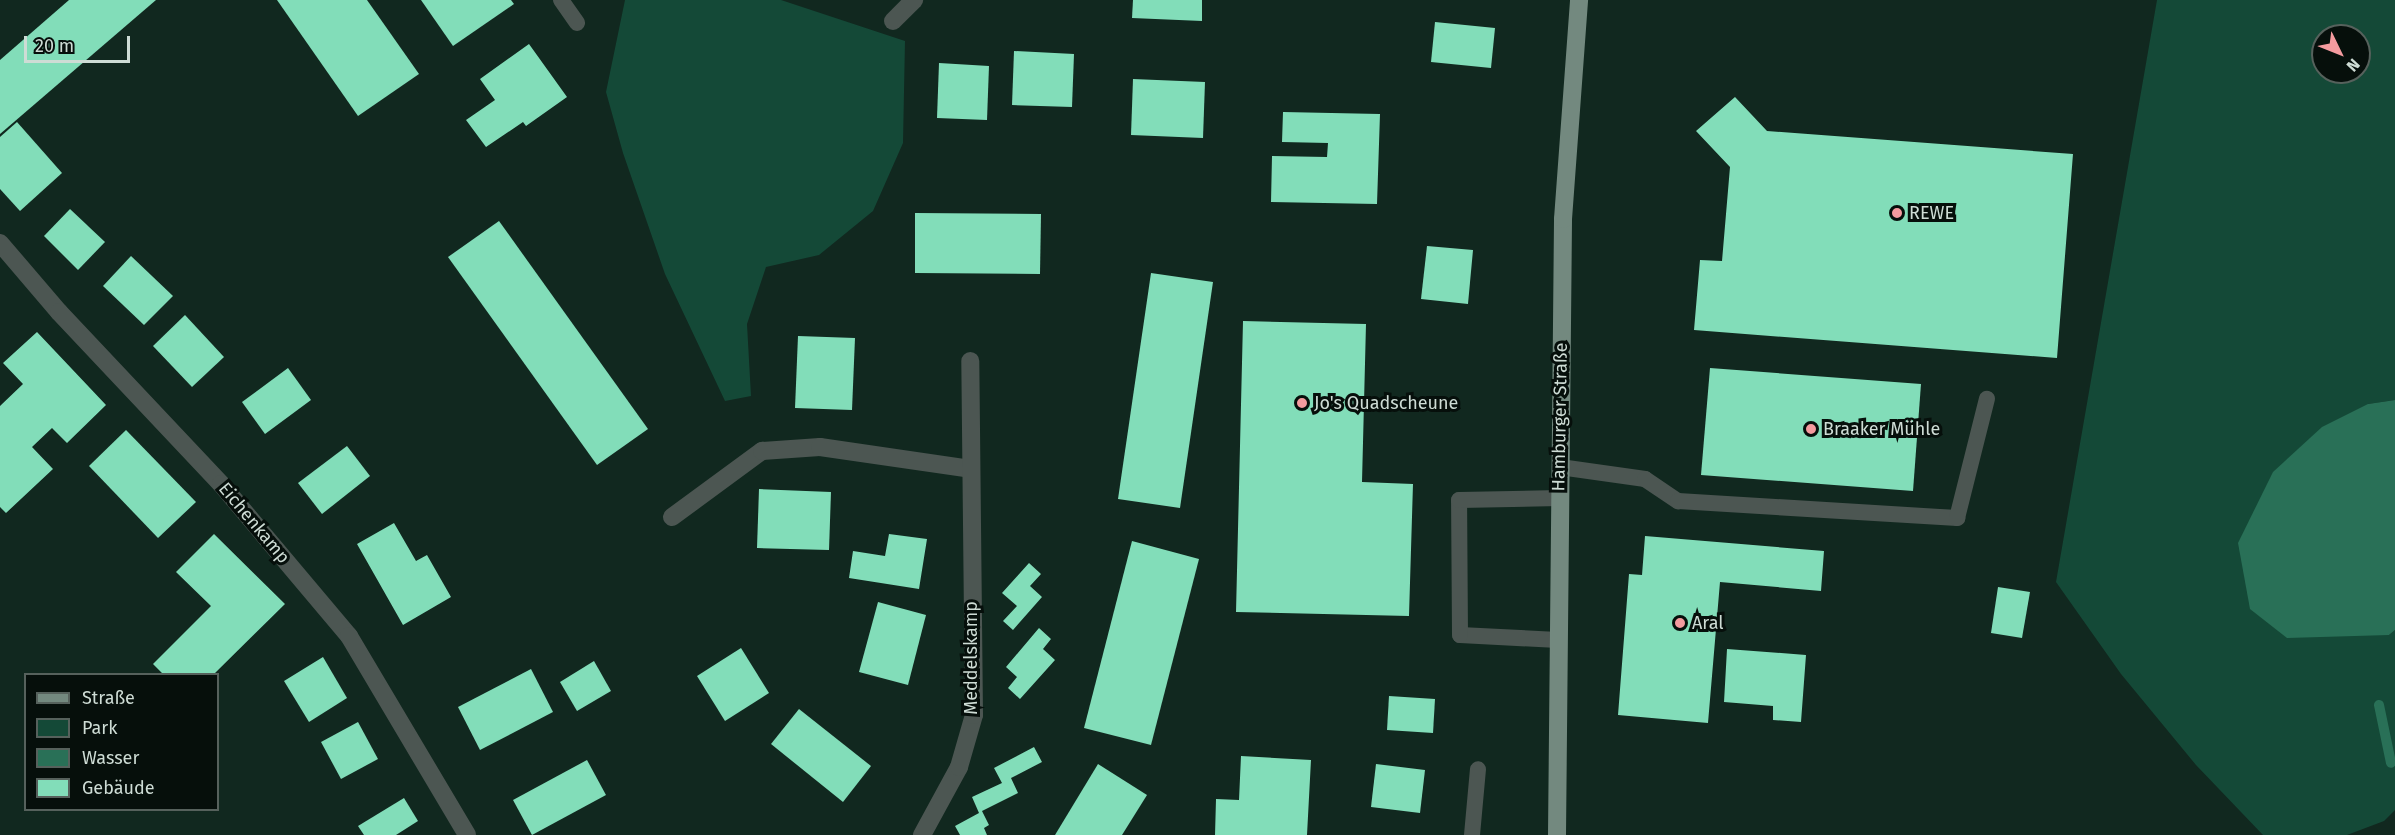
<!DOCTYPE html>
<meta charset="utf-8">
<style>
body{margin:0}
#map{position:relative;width:2395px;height:835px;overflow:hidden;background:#11281f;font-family:"Fira Sans",sans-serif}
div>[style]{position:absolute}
.green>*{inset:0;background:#144937}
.water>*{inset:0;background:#297057}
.stream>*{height:10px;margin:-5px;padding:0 5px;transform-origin:5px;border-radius:5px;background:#297057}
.building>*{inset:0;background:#82ddb9}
.lane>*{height:16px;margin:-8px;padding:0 8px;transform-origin:8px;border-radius:8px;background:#4c5652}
.street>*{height:18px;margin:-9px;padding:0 9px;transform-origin:9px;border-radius:9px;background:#4c5652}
.primary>*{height:18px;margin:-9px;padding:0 9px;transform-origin:9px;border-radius:9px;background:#73897f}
.dots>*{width:16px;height:16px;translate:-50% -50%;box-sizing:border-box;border:3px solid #060f0b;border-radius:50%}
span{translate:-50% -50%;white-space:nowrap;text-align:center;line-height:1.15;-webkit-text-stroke:6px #060f0b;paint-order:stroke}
.poi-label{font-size:18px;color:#cedcd5}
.left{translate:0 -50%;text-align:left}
.street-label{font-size:18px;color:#cedcd5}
.legend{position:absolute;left:24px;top:673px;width:195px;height:138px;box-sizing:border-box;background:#060f0b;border:2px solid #56615c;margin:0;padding:8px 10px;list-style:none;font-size:18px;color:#cedcd5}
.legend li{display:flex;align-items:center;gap:12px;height:30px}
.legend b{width:30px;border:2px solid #56615c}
.north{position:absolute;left:2311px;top:24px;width:60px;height:60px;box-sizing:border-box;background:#060f0b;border:2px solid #56615c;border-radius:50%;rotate:133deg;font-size:16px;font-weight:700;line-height:24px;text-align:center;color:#cedcd5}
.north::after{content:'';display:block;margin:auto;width:21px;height:27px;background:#f49b9f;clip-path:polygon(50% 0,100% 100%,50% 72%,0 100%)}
.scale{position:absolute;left:24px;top:36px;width:106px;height:27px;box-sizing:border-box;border:3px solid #cedcd5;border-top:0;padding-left:8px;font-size:18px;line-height:21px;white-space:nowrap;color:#cedcd5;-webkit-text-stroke:4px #060f0b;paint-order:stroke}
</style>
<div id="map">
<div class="green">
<div style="clip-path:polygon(625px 0,781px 0,905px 41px,903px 143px,873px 211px,819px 255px,766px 267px,747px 324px,751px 396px,725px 401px,665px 274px,623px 153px,606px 92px)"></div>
<div style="clip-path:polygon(evenodd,2157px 0,2395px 0,2395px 400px,2368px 404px,2389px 635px,2395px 630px,2395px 810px,2384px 821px,2347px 835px,2263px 835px,2196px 765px,2121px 674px,2056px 582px,2157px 0,2323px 36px,2359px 36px,2359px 72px,2323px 72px,2323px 36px)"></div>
</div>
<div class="water">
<div style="clip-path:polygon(2395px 400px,2395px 630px,2389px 635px,2287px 638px,2250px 609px,2238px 543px,2273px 472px,2322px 427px,2368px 404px)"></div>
</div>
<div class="stream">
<div style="left:2379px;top:705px;width:59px;rotate:78.3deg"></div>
</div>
<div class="building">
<div style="clip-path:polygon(69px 0,156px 0,0 134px,0 60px)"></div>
<div style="clip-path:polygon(277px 0,367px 0,419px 74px,358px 116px)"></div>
<div style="clip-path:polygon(421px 0,511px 0,514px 4px,453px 46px)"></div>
<div style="clip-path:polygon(1133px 0,1202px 0,1202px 21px,1132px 18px)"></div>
<div style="clip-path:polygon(1435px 22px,1495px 28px,1491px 68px,1431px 62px)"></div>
<div style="clip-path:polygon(529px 44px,567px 97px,526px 126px,523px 122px,486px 147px,466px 120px,495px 100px,480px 79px)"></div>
<div style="clip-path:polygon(1014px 51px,1074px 54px,1072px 107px,1012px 105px)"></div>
<div style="clip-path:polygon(939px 63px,989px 66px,987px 120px,937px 118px)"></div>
<div style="clip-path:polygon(1133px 79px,1205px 82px,1203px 138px,1131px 135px)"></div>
<div style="clip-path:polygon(1735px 97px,1767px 131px,2073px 154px,2057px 358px,1694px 330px,1700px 260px,1722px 261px,1730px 167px,1696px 131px)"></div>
<div style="clip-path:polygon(1283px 112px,1380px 114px,1377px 204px,1271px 202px,1272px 156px,1327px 157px,1328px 143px,1282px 142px)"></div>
<div style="clip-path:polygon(17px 122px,62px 173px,20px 211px,0 189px,0 137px)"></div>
<div style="clip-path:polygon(70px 209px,105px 242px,78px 270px,44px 236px)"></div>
<div style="clip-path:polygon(915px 213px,1041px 214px,1040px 274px,915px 273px)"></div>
<div style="clip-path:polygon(499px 221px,648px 429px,597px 465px,448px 257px)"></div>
<div style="clip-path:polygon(1427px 246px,1473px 250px,1468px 304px,1421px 299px)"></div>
<div style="clip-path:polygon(131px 256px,173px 296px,144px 325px,103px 286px)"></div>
<div style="clip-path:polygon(1151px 273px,1213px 282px,1180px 508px,1118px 499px)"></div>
<div style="clip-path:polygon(185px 315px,224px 357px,192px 387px,153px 346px)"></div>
<div style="clip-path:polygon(1243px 321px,1366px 324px,1362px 482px,1413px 484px,1409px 616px,1236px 612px)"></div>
<div style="clip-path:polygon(37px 332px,106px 405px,67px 443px,52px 428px,32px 447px,53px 469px,6px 513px,0 507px,0 406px,23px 384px,3px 363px)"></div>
<div style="clip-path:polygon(798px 336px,855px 338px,852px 410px,795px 408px)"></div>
<div style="clip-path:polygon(288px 368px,311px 400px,265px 434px,242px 402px)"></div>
<div style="clip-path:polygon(1710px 368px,1921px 384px,1913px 491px,1701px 475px)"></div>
<div style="clip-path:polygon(126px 430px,196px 502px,158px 538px,89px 466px)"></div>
<div style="clip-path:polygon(347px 446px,370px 476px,322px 514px,298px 483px)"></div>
<div style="clip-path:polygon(759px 489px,831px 492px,829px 550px,757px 548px)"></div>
<div style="clip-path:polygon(394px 523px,416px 561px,427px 555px,451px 597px,403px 625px,357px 544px)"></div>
<div style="clip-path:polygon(214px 534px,285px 604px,214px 674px,163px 674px,153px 664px,211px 606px,176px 572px)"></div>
<div style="clip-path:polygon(889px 534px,927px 539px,919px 589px,849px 578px,853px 551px,885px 556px)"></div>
<div style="clip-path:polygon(1645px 536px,1824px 551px,1821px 591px,1720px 582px,1708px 723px,1618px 715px,1629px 574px,1642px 575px)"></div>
<div style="clip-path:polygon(1132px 541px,1199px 559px,1151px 745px,1084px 728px)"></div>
<div style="clip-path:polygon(1029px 563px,1041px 574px,1030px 586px,1042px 597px,1013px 630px,1003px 621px,1017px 606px,1002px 593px)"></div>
<div style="clip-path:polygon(1998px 587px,2030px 592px,2022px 638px,1991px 633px)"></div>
<div style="clip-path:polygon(878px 602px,926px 615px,908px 685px,859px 672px)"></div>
<div style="clip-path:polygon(1039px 628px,1051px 639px,1043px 649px,1055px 660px,1020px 699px,1008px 688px,1017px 677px,1006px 667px)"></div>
<div style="clip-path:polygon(741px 648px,769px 693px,725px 721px,697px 676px)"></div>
<div style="clip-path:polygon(1727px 649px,1806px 655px,1801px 722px,1773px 720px,1773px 706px,1724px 702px)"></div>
<div style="clip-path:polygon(323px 657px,347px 698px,309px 722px,284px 681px)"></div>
<div style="clip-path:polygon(594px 661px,611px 691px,577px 711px,560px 682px)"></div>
<div style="clip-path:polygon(531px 669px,553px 712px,480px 750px,458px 707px)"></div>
<div style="clip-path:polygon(1389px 696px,1435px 699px,1433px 733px,1387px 730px)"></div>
<div style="clip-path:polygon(799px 709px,871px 766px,843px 802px,771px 744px)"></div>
<div style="clip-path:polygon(358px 722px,378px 759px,341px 779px,321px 742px)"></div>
<div style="clip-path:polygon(1034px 747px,1042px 762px,1011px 778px,1018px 793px,982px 811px,989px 825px,984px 828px,987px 835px,960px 835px,955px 826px,979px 813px,972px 797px,1002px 783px,994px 768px)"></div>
<div style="clip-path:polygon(1241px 756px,1311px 760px,1307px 835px,1215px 835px,1216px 799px,1239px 800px)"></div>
<div style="clip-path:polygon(587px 760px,606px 795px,532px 835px,513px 800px)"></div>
<div style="clip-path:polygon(1098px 764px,1147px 795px,1122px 835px,1055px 835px)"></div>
<div style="clip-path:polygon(1376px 764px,1425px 770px,1420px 813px,1371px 807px)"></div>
<div style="clip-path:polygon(404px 798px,418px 821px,396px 835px,364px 835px,358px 826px)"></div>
</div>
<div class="lane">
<div style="left:561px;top:0;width:28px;rotate:55deg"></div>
<div style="left:1560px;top:467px;width:86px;rotate:8deg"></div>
<div style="left:1645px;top:479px;width:40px;rotate:34deg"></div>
<div style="left:1678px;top:501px;width:280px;rotate:3.5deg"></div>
<div style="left:1957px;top:518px;width:123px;rotate:-75.9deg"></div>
<div style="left:1558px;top:640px;width:98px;rotate:-177.1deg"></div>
<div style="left:1460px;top:635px;width:135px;rotate:-90.4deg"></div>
<div style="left:1459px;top:500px;width:101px;rotate:-1.1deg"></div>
<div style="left:1472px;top:835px;width:66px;rotate:-84.8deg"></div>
</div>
<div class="street">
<div style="left:893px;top:21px;width:30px;rotate:-45deg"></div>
<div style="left:0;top:243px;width:91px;rotate:49.5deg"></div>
<div style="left:59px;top:312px;width:236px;rotate:46.7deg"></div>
<div style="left:221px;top:484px;width:199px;rotate:49.9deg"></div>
<div style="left:349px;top:636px;width:231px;rotate:59.3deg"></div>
<div style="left:672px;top:517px;width:112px;rotate:-36.3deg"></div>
<div style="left:762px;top:451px;width:58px;rotate:-3.9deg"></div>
<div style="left:820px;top:447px;width:152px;rotate:8.3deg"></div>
<div style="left:922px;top:835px;width:77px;rotate:-61.4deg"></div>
<div style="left:959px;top:767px;width:54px;rotate:-73.9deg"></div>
<div style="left:974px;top:715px;width:354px;rotate:-90.6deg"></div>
</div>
<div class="primary">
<div style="left:1557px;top:835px;width:616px;rotate:-89.44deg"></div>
<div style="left:1563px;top:219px;width:220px;rotate:-85.8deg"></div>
</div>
<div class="dots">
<div style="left:1897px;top:213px;background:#f49b9f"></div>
<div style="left:1302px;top:403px;background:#f49b9f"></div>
<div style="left:1811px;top:429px;background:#f49b9f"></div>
<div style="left:1680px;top:623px;background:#f49b9f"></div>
</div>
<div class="poi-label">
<span class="left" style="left:1909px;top:213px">REWE</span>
<span class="left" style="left:1314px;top:403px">Jo's Quadscheune</span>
<span class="left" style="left:1823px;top:429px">Braaker Mühle</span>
<span class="left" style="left:1692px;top:623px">Aral</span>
</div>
<div class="street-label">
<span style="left:1560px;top:417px;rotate:-89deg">Hamburger Straße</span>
<span style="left:254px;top:523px;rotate:50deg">Eichenkamp</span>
<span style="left:971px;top:658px;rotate:-90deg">Meddelskamp</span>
</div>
<ul class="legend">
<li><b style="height:8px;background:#73897f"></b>Straße</li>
<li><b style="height:16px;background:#144937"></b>Park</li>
<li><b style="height:16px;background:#297057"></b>Wasser</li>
<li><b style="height:16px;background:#82ddb9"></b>Gebäude</li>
</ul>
<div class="north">N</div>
<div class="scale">20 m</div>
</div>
